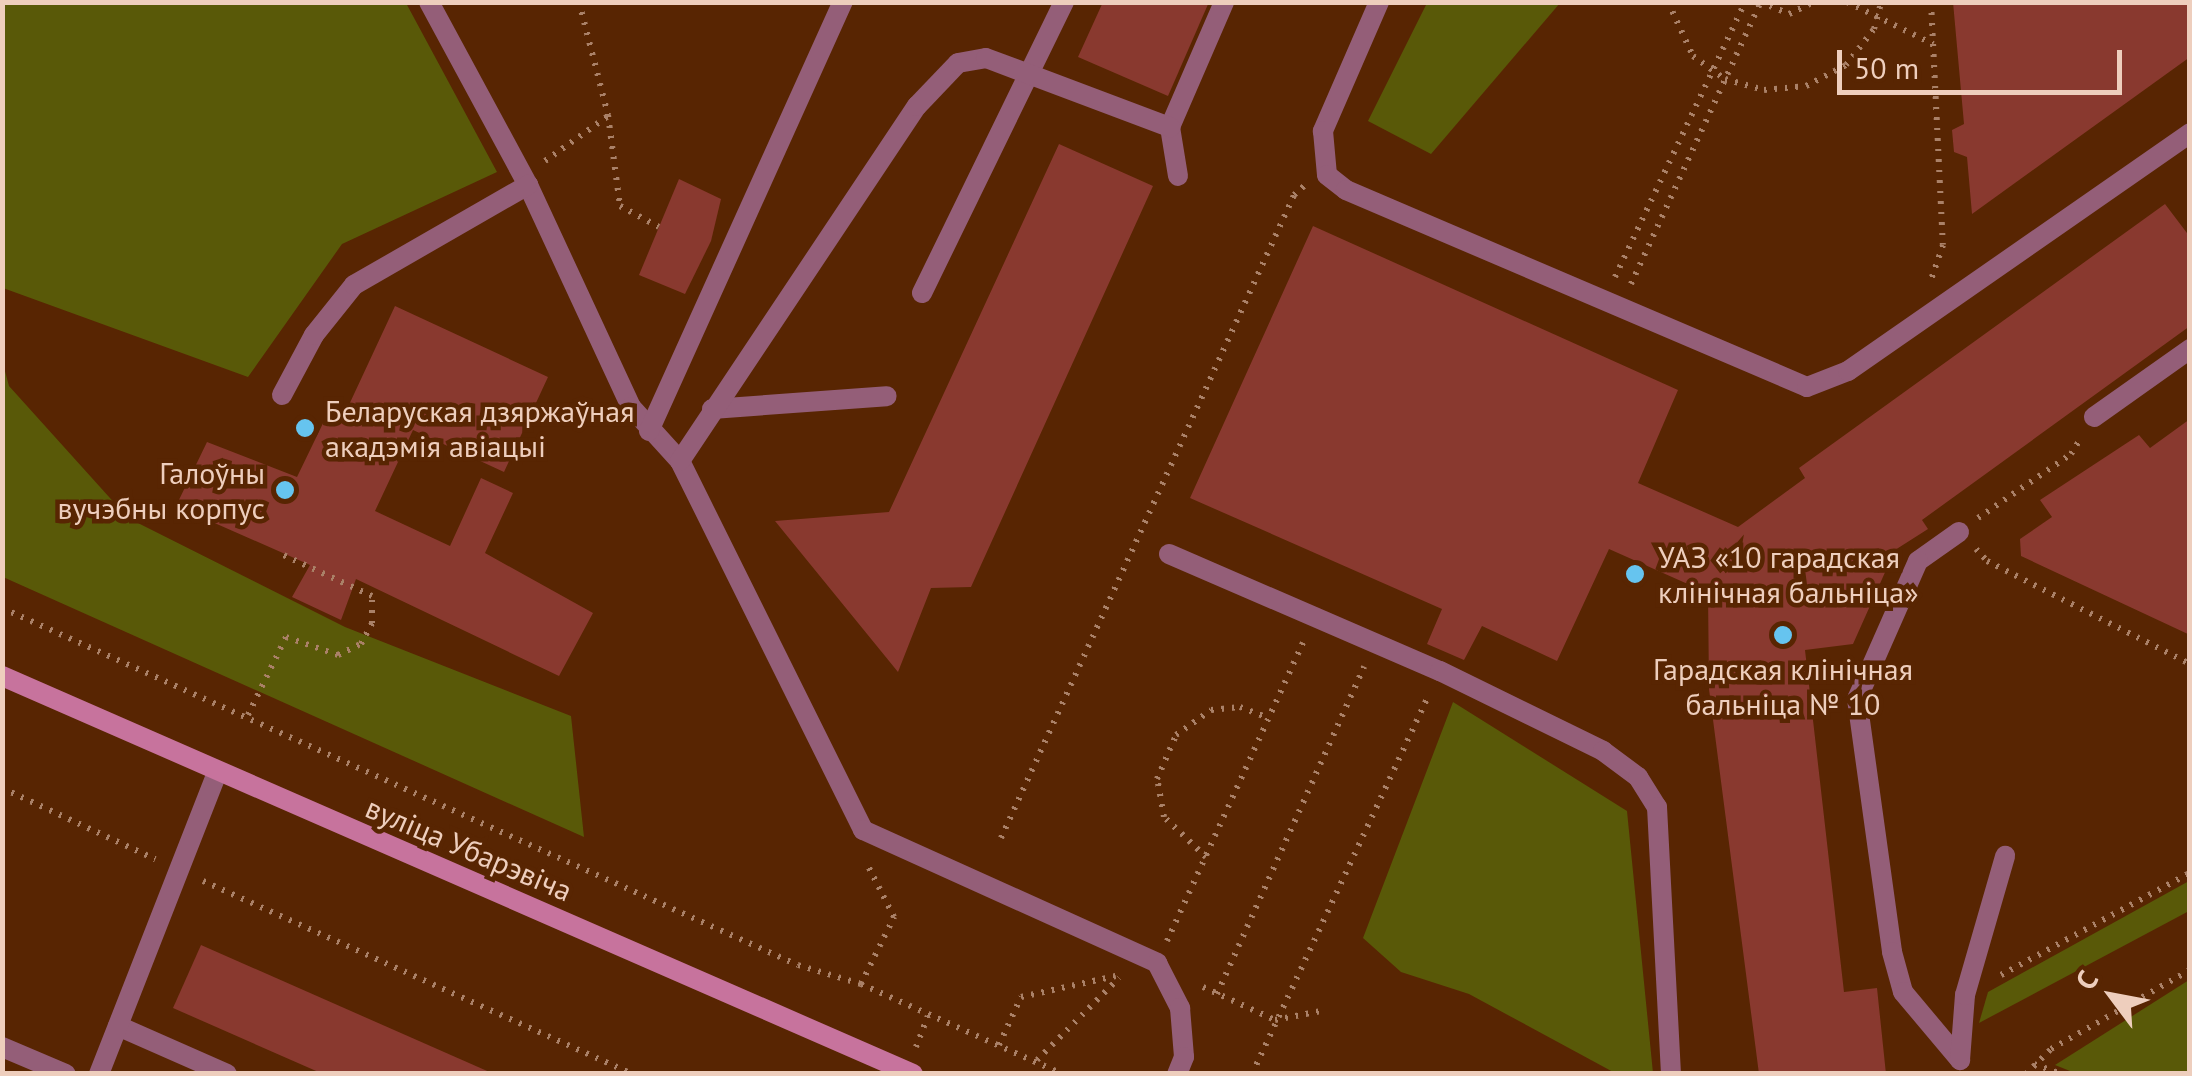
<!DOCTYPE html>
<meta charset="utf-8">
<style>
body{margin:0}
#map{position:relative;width:2192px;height:1076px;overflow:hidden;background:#582502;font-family:"PT Sans",sans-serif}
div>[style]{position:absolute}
.green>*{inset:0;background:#595908}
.building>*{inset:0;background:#89392f}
.path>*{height:6px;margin-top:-3px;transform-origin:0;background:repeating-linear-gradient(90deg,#aa8168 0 2.5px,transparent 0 10.5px)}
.lane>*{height:20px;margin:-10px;padding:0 10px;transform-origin:10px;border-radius:10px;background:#945e78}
.secondary>*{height:20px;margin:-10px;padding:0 10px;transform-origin:10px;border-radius:10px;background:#c7739d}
.dots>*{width:28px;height:28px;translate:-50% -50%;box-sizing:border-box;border:5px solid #582502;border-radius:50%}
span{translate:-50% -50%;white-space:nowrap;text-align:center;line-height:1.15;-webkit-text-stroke:9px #582502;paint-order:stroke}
.poi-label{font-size:30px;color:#eecebd}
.left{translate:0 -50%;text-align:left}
.right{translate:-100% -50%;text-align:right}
.street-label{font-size:30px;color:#eecebd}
.frame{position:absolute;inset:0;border:5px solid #eecebd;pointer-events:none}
.north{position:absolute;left:2062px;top:946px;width:100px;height:100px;-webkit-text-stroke:8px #582502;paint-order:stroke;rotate:302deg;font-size:28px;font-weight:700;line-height:40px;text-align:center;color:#eecebd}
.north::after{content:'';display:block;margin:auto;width:35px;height:45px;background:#eecebd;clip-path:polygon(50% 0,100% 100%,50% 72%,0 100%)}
.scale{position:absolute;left:1837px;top:50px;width:285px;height:45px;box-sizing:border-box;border:5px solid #eecebd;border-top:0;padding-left:12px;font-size:30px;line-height:35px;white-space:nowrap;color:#eecebd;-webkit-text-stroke:8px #582502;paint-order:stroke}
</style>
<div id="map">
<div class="green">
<div style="clip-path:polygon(2px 3px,406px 3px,497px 172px,342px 244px,248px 377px,3px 288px)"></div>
<div style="clip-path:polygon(1427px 3px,1560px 3px,1431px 154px,1368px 121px)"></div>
<div style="clip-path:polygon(2px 360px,9px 386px,128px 518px,345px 627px,571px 716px,584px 837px,3px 577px)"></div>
<div style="clip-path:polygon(1453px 702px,1627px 811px,1653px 1073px,1615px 1073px,1469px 994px,1401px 972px,1363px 938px)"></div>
<div style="clip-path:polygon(2189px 881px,2189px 911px,1979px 1023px,1988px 992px)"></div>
<div style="clip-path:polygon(2189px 980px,2189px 1073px,2075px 1073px,2055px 1065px)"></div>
</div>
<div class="building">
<div style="clip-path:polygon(1103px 2px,1209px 2px,1168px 96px,1078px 57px)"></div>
<div style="clip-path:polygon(1953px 2px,2190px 2px,2190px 57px,1972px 214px,1967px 157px,1954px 152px,1952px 130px,1964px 124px)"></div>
<div style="clip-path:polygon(1059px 144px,1153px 186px,971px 587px,931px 588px,898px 672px,775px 521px,889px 512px)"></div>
<div style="clip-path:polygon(679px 179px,721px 199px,711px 241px,685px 294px,639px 275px)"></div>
<div style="clip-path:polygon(2165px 204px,2190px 237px,2190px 326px,1922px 520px,1928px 529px,1895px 550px,1853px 644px,1805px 650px,1844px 992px,1877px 988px,1886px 1074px,1759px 1074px,1709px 689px,1708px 593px,1609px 549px,1557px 661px,1482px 626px,1464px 660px,1427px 644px,1442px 609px,1190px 498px,1313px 226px,1678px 390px,1638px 483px,1738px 527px,1805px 478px,1799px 468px)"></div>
<div style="clip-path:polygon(395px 306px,548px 377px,504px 472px,413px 430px,375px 511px,450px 546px,481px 478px,513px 493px,485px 553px,593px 613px,559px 676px,356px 579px,341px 620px,292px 597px,310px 565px,176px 506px,207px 442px,297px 477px,327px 415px,341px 422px)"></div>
<div style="clip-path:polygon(2190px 419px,2190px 635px,2021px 556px,2020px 539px,2052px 517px,2040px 500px,2139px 435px,2150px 448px)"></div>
<div style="clip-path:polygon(201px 945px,494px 1074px,323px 1074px,173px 1008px)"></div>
</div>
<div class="path">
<div style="left:579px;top:2px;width:117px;rotate:75.6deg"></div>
<div style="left:608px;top:115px;width:92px;rotate:82.5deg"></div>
<div style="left:620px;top:206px;width:44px;rotate:28.3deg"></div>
<div style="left:1668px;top:2px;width:60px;rotate:65.2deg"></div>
<div style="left:1693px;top:56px;width:39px;rotate:36deg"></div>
<div style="left:1725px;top:79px;width:41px;rotate:15.8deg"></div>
<div style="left:1764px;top:90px;width:42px;rotate:-5.4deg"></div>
<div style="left:1806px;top:86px;width:45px;rotate:-27.7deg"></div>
<div style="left:1846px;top:65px;width:46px;rotate:-52.1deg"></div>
<div style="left:1874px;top:29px;width:28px;rotate:-75deg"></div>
<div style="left:1760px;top:2px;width:31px;rotate:22deg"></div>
<div style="left:1789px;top:14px;width:28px;rotate:-26deg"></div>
<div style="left:1847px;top:2px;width:96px;rotate:26deg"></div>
<div style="left:1931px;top:2px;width:243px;rotate:87.2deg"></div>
<div style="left:1943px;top:245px;width:36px;rotate:109deg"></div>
<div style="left:545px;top:161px;width:77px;rotate:-35.5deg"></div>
<div style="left:1615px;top:277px;width:304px;rotate:-64.7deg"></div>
<div style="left:1631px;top:284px;width:309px;rotate:-65.3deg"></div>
<div style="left:1978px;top:518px;width:113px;rotate:-34.5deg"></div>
<div style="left:2071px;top:454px;width:19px;rotate:-58deg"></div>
<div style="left:1976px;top:549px;width:16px;rotate:47deg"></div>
<div style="left:1987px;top:561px;width:228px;rotate:26.9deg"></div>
<div style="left:2px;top:608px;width:872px;rotate:24.16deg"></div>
<div style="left:798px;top:965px;width:66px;rotate:16.8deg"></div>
<div style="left:861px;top:984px;width:220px;rotate:24.1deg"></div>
<div style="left:248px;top:715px;width:87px;rotate:-64deg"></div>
<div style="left:286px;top:637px;width:55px;rotate:19.1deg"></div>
<div style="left:338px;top:655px;width:25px;rotate:-26deg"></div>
<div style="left:361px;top:644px;width:24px;rotate:-62deg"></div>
<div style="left:372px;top:623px;width:27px;rotate:-90deg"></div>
<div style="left:372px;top:596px;width:100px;rotate:-155.2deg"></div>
<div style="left:2px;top:788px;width:169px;rotate:24.9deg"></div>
<div style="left:1001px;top:838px;width:707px;rotate:-65.5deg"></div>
<div style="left:1294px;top:195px;width:15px;rotate:-42deg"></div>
<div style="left:1206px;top:857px;width:58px;rotate:-136.4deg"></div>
<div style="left:1164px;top:817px;width:39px;rotate:-100deg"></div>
<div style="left:1157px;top:779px;width:48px;rotate:-66.6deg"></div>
<div style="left:1176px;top:735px;width:43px;rotate:-35.5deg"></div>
<div style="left:1211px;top:710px;width:29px;rotate:-6deg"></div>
<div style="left:1240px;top:707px;width:31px;rotate:21deg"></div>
<div style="left:203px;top:881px;width:470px;rotate:24.2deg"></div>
<div style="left:1167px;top:941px;width:328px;rotate:-65.5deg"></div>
<div style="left:2001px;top:975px;width:215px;rotate:-28.4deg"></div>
<div style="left:861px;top:984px;width:75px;rotate:-63.8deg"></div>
<div style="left:894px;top:917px;width:57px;rotate:-117deg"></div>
<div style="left:1203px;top:987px;width:79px;rotate:24.6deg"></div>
<div style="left:1275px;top:1020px;width:47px;rotate:-11.1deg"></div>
<div style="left:1217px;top:994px;width:359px;rotate:-65.8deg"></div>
<div style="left:999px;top:1045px;width:53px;rotate:-65.4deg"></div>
<div style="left:1021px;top:997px;width:97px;rotate:-12.5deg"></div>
<div style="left:916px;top:1047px;width:33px;rotate:-69deg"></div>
<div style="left:1037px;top:1060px;width:116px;rotate:-45deg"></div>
<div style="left:2034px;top:1064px;width:30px;rotate:20deg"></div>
<div style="left:1252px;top:1074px;width:419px;rotate:-65deg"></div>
<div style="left:2026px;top:1074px;width:35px;rotate:-45deg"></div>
<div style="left:2051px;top:1049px;width:160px;rotate:-29.6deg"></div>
</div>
<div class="lane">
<div style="left:429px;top:2px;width:208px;rotate:61.6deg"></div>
<div style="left:528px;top:185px;width:245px;rotate:65.1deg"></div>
<div style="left:631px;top:407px;width:73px;rotate:47.8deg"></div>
<div style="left:680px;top:461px;width:412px;rotate:63.6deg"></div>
<div style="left:863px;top:830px;width:323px;rotate:24.3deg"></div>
<div style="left:1157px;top:963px;width:51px;rotate:62.9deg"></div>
<div style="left:1180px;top:1008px;width:49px;rotate:85.3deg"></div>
<div style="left:1184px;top:1057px;width:18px;rotate:112deg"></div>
<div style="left:1379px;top:2px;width:141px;rotate:113.5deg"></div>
<div style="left:1323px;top:131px;width:44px;rotate:84.8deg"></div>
<div style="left:1327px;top:175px;width:24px;rotate:38deg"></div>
<div style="left:1346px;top:190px;width:501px;rotate:23.14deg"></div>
<div style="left:1807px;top:387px;width:44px;rotate:-21.3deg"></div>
<div style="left:1848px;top:371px;width:417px;rotate:-34.8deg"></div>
<div style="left:1178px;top:176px;width:50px;rotate:-99.3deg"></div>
<div style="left:1170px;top:127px;width:136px;rotate:-66.6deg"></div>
<div style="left:922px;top:293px;width:324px;rotate:-64deg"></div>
<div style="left:282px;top:395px;width:68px;rotate:-61.9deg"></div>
<div style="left:314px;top:335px;width:64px;rotate:-51.3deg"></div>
<div style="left:354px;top:285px;width:201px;rotate:-29.9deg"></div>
<div style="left:712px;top:409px;width:175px;rotate:-4.2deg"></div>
<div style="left:2094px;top:417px;width:118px;rotate:-35.3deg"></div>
<div style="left:649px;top:431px;width:471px;rotate:-65.7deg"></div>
<div style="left:680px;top:461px;width:427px;rotate:-56.3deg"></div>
<div style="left:917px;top:106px;width:59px;rotate:-46.4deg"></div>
<div style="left:958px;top:63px;width:28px;rotate:-10deg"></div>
<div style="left:986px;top:58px;width:197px;rotate:20.6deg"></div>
<div style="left:1959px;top:532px;width:50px;rotate:144.7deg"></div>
<div style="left:1918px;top:561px;width:151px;rotate:113.8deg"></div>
<div style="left:1857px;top:699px;width:255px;rotate:82.1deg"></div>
<div style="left:1892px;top:952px;width:41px;rotate:74.6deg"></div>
<div style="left:1903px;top:992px;width:89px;rotate:50deg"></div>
<div style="left:1169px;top:554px;width:295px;rotate:23.4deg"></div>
<div style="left:1440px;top:671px;width:182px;rotate:26.1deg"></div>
<div style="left:1603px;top:751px;width:44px;rotate:36.6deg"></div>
<div style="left:1638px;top:777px;width:36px;rotate:58deg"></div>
<div style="left:1657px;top:807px;width:267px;rotate:87deg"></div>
<div style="left:118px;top:1026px;width:119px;rotate:23.8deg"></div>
<div style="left:2px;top:1047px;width:69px;rotate:22.9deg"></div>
<div style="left:1960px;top:1060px;width:65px;rotate:-85.6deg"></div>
<div style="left:1965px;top:995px;width:145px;rotate:-73.9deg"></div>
<div style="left:99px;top:1074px;width:323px;rotate:-68.6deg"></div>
</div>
<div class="secondary">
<div style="left:2px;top:676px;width:994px;rotate:23.6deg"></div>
</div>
<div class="dots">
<div style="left:305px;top:428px;background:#66c4ef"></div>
<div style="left:285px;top:490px;background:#66c4ef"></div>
<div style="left:1635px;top:574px;background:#66c4ef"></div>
<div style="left:1783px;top:635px;background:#66c4ef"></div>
</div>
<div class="poi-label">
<span class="left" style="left:325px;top:428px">Беларуская дзяржаўная<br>акадэмія авіацыі</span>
<span class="right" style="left:265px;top:490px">Галоўны<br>вучэбны корпус</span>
<span class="left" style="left:1658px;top:574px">УАЗ «10 гарадская<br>клінічная бальніца»</span>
<span style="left:1783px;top:686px">Гарадская клінічная<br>бальніца № 10</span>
</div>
<div class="street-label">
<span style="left:469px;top:849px;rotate:23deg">вуліца Убарэвіча</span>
</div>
<div class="frame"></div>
<div class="north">С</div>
<div class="scale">50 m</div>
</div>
